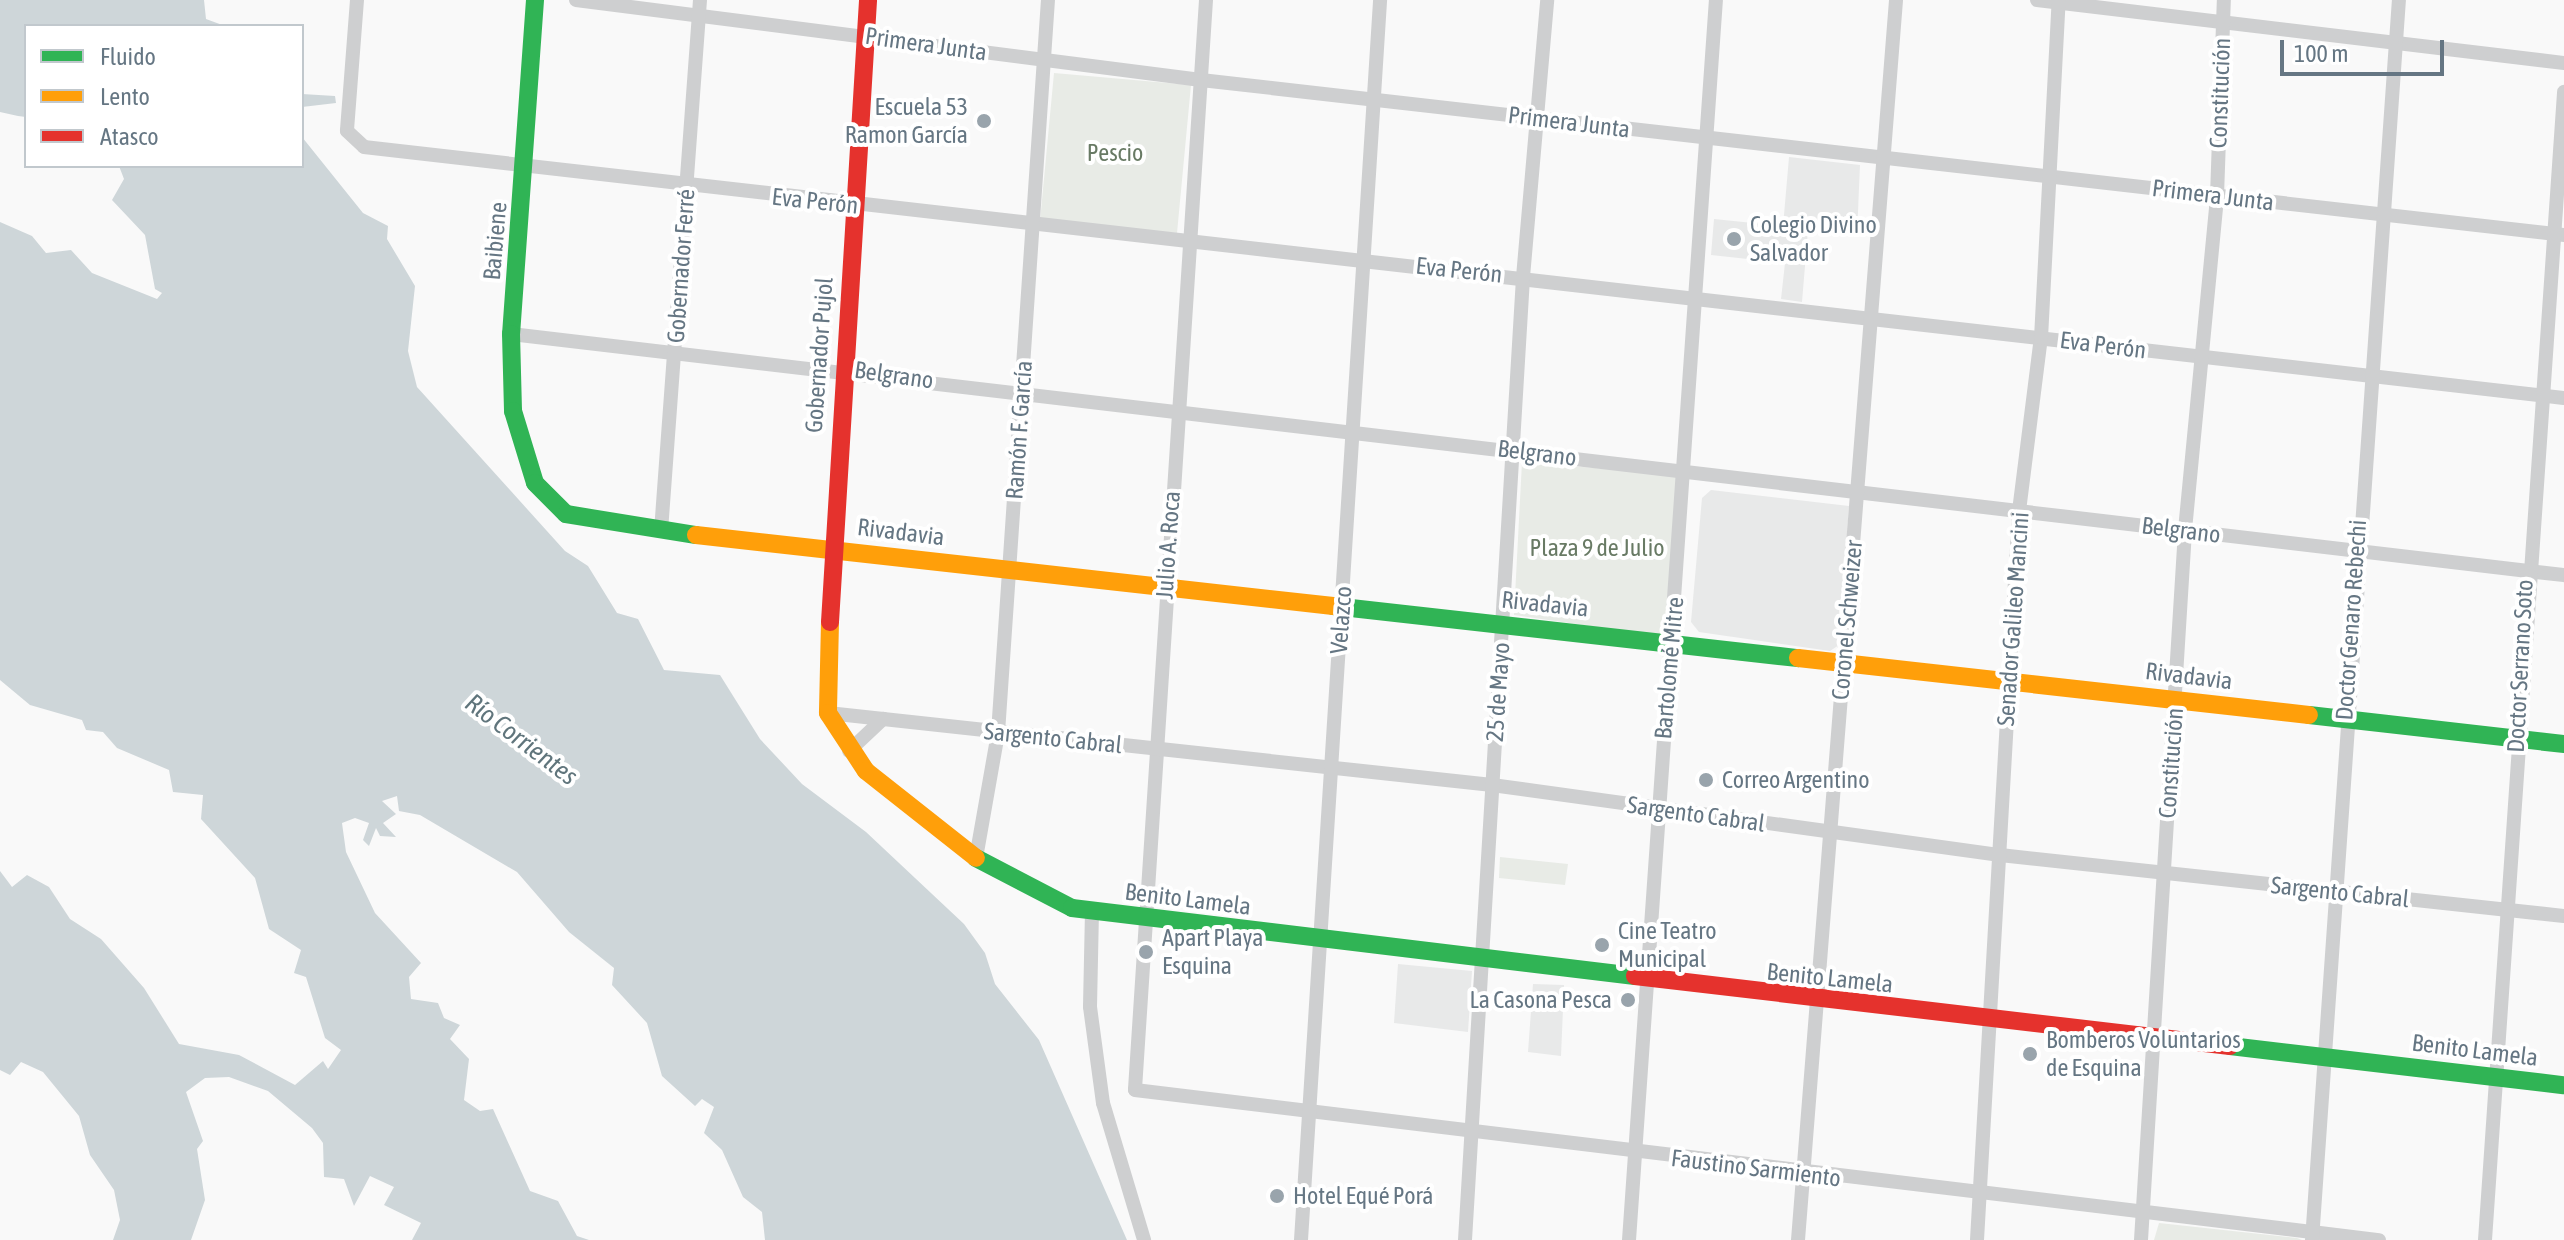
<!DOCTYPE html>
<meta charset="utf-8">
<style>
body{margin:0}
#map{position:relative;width:2564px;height:1240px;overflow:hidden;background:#f9f9f9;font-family:"Asap Condensed",sans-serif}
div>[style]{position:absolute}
.built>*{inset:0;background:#e8e9e9}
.green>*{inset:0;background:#e8ebe6}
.water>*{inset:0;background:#ced6d9}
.street>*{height:14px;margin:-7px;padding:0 7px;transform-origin:7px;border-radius:7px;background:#cecfd0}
.fast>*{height:18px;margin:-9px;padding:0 9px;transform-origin:9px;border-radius:9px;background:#30b455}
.slow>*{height:18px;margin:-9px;padding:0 9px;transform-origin:9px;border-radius:9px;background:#ff9f0a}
.jam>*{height:18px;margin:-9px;padding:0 9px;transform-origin:9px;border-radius:9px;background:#e5322d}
.dots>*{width:22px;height:22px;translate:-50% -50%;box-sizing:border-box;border:4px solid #fff;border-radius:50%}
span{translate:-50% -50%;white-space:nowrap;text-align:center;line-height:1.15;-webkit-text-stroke:8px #fff;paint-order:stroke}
.street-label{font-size:24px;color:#657683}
.poi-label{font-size:24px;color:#657683}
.right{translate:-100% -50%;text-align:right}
.left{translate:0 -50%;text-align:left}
.park-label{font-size:24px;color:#687a64}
.water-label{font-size:26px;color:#60757c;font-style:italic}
.legend{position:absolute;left:24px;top:24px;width:280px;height:144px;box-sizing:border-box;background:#fff;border:2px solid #c1c8cd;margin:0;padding:10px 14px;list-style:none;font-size:24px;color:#657683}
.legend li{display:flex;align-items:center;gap:16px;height:40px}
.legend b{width:40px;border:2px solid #c1c8cd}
.scale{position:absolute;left:2280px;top:40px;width:164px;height:36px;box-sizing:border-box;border:4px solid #657683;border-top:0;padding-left:10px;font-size:24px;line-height:28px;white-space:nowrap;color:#657683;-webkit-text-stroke:6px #fff;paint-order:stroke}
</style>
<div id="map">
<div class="built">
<div style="clip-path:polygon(1789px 157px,1860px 165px,1857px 235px,1808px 230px,1802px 302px,1781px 299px,1785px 263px,1711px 255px,1714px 219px,1783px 226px)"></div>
<div style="clip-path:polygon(1711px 490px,1849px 506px,1839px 645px,1830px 651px,1699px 632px,1691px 622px,1702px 498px)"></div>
<div style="clip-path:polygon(1398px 964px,1472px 971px,1468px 1032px,1394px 1023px)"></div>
<div style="clip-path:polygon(1533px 984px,1564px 985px,1561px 1056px,1528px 1052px)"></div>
</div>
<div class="green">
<div style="clip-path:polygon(1054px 73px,1191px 85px,1177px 233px,1040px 221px)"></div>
<div style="clip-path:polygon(1522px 462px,1682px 475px,1666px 637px,1514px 615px)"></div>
<div style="clip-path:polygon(1500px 857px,1568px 864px,1565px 885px,1499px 878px)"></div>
<div style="clip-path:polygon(2159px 1223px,2297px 1238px,2302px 1240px,2154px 1240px)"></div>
</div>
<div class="water">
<div style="clip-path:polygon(0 0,204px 0,206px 19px,225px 26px,26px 26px,26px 117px,18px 116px,0 112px)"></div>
<div style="clip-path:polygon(302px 94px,335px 96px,336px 103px,302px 107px)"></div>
<div style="clip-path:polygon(302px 137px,363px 213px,388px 226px,387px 239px,415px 286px,408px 351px,417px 387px,565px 551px,588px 566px,617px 613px,638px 619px,664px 670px,720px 675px,760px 739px,802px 784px,866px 832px,964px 924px,985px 953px,995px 984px,1039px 1040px,1127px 1240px,765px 1240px,762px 1212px,743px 1197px,722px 1150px,704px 1133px,714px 1107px,702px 1099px,695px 1106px,662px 1076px,647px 1023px,612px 985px,614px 968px,569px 932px,517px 872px,420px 815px,399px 811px,397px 796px,382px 801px,396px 814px,383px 823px,396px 837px,380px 836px,376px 828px,369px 846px,363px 840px,369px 823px,355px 818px,342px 823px,346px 852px,375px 913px,421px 963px,409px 977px,411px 999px,438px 1003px,444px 1018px,460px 1025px,450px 1039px,469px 1059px,464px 1100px,480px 1111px,493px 1109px,530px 1191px,558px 1201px,577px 1236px,589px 1240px,412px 1240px,421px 1223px,384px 1205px,394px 1187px,370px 1176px,354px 1206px,344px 1179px,324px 1177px,323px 1143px,312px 1128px,268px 1091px,229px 1077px,205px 1078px,186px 1092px,203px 1141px,197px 1149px,205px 1200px,191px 1240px,113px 1240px,120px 1220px,114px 1190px,90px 1155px,79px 1116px,43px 1072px,21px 1062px,10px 1075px,0 1070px,0 871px,12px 887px,27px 875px,49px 887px,70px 919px,101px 939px,144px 988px,179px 1044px,239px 1055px,295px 1085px,323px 1061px,328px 1069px,341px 1050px,325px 1038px,306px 977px,294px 973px,301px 950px,269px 929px,255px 878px,201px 819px,203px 795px,173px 792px,169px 770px,117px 748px,103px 732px,86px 730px,82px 720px,30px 705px,0 680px,0 222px,32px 236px,46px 253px,71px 250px,92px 273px,157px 299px,162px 293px,155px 289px,145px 235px,112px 200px,124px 179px,119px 166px,302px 166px)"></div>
</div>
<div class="street">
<div style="left:357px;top:0;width:131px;rotate:94.4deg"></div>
<div style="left:347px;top:131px;width:23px;rotate:43deg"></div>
<div style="left:364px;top:147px;width:2214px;rotate:6.51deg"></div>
<div style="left:576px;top:0;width:630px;rotate:7.29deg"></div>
<div style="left:1201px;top:80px;width:1372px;rotate:6.49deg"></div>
<div style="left:1206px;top:0;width:1092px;rotate:93.73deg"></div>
<div style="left:1135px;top:1090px;width:1253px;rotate:6.88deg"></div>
<div style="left:2037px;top:0;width:531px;rotate:6.82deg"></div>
<div style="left:511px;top:334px;width:2067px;rotate:6.7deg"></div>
<div style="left:661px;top:531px;width:532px;rotate:-85.8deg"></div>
<div style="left:828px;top:713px;width:668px;rotate:6.19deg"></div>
<div style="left:1492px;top:785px;width:513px;rotate:7.85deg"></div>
<div style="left:2000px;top:855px;width:567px;rotate:6.17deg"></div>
<div style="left:849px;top:751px;width:47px;rotate:-43.3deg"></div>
<div style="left:976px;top:858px;width:127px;rotate:-80deg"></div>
<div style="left:998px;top:733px;width:735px;rotate:-86.1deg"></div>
<div style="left:1092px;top:911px;width:96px;rotate:91.2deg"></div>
<div style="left:1090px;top:1007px;width:97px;rotate:82.3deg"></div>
<div style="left:1103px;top:1103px;width:143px;rotate:73.3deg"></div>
<div style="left:1301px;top:1240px;width:1243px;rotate:-86.35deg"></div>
<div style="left:1465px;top:1240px;width:965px;rotate:-86.55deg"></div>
<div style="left:1523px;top:277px;width:278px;rotate:-85deg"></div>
<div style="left:1629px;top:1240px;width:1243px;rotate:-85.99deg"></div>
<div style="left:1798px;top:1240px;width:1244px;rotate:-85.48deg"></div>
<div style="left:1977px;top:1240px;width:730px;rotate:-86.7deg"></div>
<div style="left:2019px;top:511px;width:174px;rotate:-82.8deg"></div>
<div style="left:2041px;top:338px;width:338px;rotate:-87deg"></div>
<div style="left:2141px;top:1240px;width:711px;rotate:-86.45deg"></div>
<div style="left:2185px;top:530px;width:336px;rotate:-84.5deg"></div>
<div style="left:2217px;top:196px;width:196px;rotate:-88deg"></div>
<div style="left:2312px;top:1240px;width:1243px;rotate:-85.99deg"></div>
<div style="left:2485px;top:1240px;width:1151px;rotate:-86.06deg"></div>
</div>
<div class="fast">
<div style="left:535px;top:0;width:335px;rotate:94.1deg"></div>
<div style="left:511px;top:334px;width:77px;rotate:88.5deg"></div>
<div style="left:513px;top:411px;width:75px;rotate:73deg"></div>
<div style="left:535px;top:483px;width:44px;rotate:45deg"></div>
<div style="left:566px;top:514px;width:132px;rotate:9.2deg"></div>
<div style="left:1333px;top:606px;width:468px;rotate:6.4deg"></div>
<div style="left:2309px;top:715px;width:257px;rotate:6.5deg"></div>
<div style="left:976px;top:858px;width:108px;rotate:27.5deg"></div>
<div style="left:1072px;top:908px;width:567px;rotate:6.89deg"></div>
<div style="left:2230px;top:1046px;width:336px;rotate:6.7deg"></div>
</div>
<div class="slow">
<div style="left:696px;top:535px;width:641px;rotate:6.36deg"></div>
<div style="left:830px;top:622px;width:91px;rotate:91.3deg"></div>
<div style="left:828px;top:713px;width:69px;rotate:56.8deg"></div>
<div style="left:866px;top:771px;width:140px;rotate:38.3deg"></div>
<div style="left:1798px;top:658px;width:514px;rotate:6.36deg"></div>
</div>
<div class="jam">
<div style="left:830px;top:622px;width:623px;rotate:-86.5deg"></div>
<div style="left:1635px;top:976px;width:599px;rotate:6.71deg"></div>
</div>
<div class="dots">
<div style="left:984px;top:121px;background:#99a4ac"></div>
<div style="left:1734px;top:239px;background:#99a4ac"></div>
<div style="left:1706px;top:780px;background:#99a4ac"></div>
<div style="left:1602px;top:945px;background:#99a4ac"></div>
<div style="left:1146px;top:952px;background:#99a4ac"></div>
<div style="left:1628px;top:1000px;background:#99a4ac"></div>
<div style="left:2030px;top:1054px;background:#99a4ac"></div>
<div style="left:1277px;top:1196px;background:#99a4ac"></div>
</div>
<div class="street-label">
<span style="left:926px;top:44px;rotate:8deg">Primera Junta</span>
<span style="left:2220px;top:93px;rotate:-88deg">Constitución</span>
<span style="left:1569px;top:122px;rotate:7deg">Primera Junta</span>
<span style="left:2213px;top:195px;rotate:7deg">Primera Junta</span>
<span style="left:815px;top:201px;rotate:6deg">Eva Perón</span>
<span style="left:495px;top:241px;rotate:-85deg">Baibiene</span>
<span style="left:681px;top:266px;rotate:-86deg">Gobernador Ferré</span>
<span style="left:1459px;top:270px;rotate:6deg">Eva Perón</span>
<span style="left:2103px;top:345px;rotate:7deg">Eva Perón</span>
<span style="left:819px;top:355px;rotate:-86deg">Gobernador Pujol</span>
<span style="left:894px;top:375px;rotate:8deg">Belgrano</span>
<span style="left:1019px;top:430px;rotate:-86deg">Ramón F. García</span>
<span style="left:1537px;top:453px;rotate:7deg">Belgrano</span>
<span style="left:2181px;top:530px;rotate:7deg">Belgrano</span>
<span style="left:901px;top:532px;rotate:7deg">Rivadavia</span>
<span style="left:1168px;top:545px;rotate:-86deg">Julio A. Roca</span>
<span style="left:1545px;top:604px;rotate:6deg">Rivadavia</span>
<span style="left:2013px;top:619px;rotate:-86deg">Senador Galileo Mancini</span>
<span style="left:1341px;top:620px;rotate:-86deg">Velazco</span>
<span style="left:1847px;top:620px;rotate:-85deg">Coronel Schweizer</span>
<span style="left:2351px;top:620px;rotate:-86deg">Doctor Genaro Rebechi</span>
<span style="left:2520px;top:666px;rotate:-87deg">Doctor Serrano Soto</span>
<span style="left:1669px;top:668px;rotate:-85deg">Bartolomé Mitre</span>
<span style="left:2189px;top:676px;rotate:7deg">Rivadavia</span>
<span style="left:1498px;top:692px;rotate:-86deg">25 de Mayo</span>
<span style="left:1053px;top:738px;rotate:6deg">Sargento Cabral</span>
<span style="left:2171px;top:763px;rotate:-86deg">Constitución</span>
<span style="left:1696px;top:814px;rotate:8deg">Sargento Cabral</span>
<span style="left:2340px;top:892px;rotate:6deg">Sargento Cabral</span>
<span style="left:1188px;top:899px;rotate:7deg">Benito Lamela</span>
<span style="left:1830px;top:978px;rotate:6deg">Benito Lamela</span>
<span style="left:2475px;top:1050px;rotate:7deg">Benito Lamela</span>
<span style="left:1756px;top:1168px;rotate:7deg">Faustino Sarmiento</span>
</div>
<div class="poi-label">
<span class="right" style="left:968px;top:121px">Escuela 53<br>Ramon García</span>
<span class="left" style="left:1750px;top:239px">Colegio Divino<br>Salvador</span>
<span class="left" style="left:1722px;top:780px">Correo Argentino</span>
<span class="left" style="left:1618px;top:945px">Cine Teatro<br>Municipal</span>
<span class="left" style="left:1162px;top:952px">Apart Playa<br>Esquina</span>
<span class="right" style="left:1612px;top:1000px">La Casona Pesca</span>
<span class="left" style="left:2046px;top:1054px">Bomberos Voluntarios<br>de Esquina</span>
<span class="left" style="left:1293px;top:1196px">Hotel Equé Porá</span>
</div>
<div class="park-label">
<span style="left:1115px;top:153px">Pescio</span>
<span style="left:1597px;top:548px">Plaza 9 de Julio</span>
</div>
<div class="water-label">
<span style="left:521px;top:740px;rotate:37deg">Río Corrientes</span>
</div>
<ul class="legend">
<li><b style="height:10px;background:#30b455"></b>Fluido</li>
<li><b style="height:10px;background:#ff9f0a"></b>Lento</li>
<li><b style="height:10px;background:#e5322d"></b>Atasco</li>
</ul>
<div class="scale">100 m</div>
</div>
